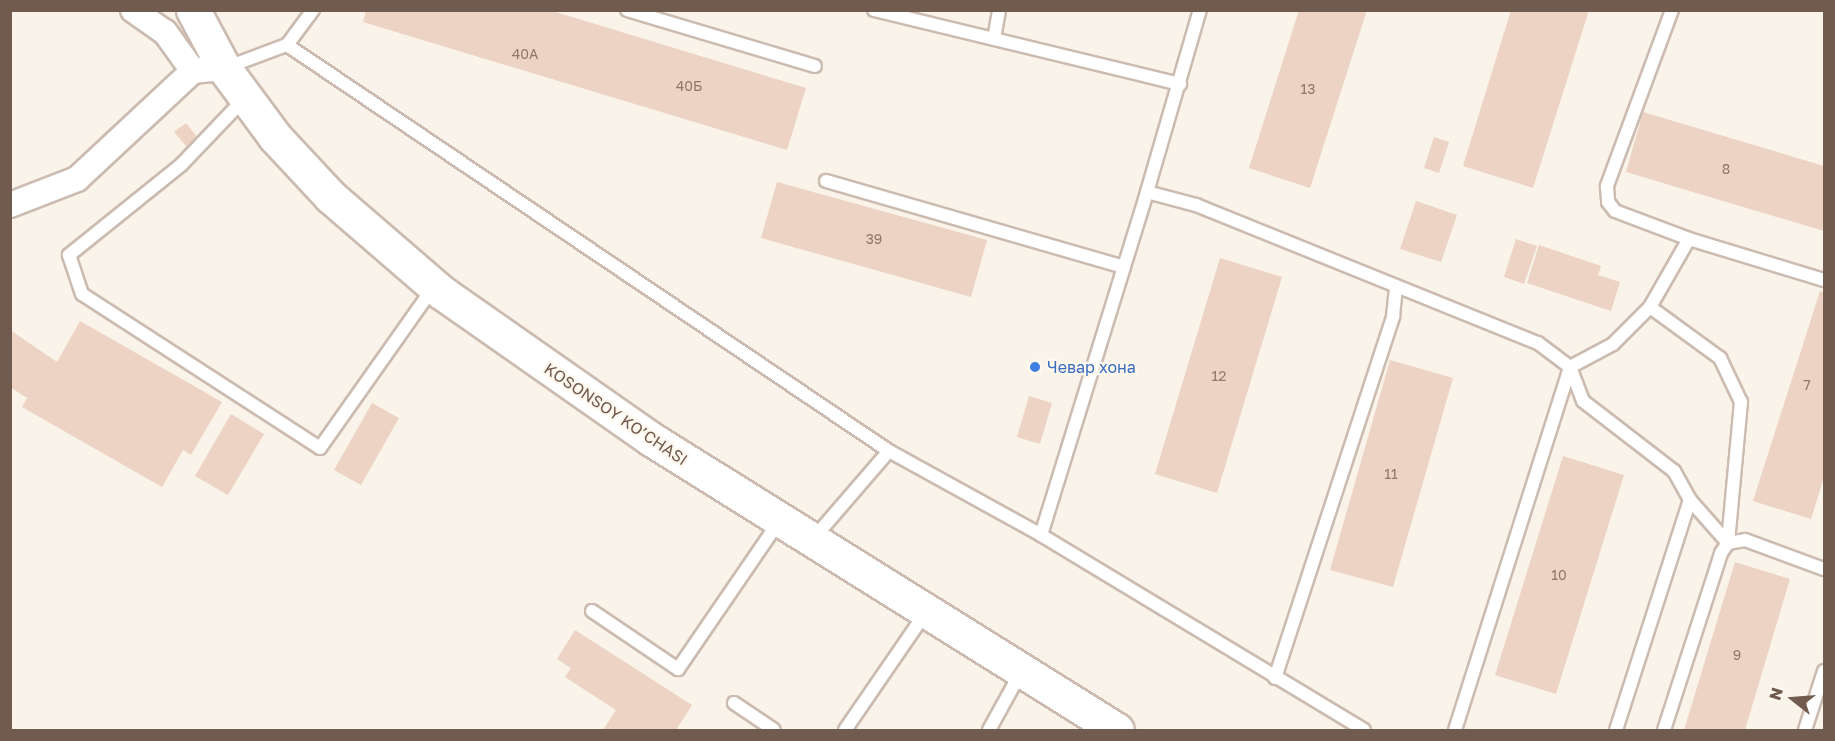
<!DOCTYPE html>
<meta charset="utf-8">
<style>
body{margin:0}
#map{position:relative;width:1835px;height:741px;overflow:hidden;background:#faf3e9;font-family:"Golos Text",sans-serif}
div>[style]{position:absolute}
.building>*{inset:0;background:#ecd3c3}
.roads{filter:drop-shadow(2px 0 #cbbbb0) drop-shadow(-2px 0 #cbbbb0) drop-shadow(0 2px #cbbbb0) drop-shadow(0 -2px #cbbbb0)}
.lane>*{height:12px;margin:-6px;padding:0 6px;transform-origin:6px;border-radius:6px;background:#fff}
.street>*{height:24px;margin:-12px;padding:0 12px;transform-origin:12px;border-radius:12px;background:#fff}
.secondary>*{height:33px;margin:-16.5px;padding:0 16.5px;transform-origin:16.5px;border-radius:16.5px;background:#fff}
.dots>*{width:16px;height:16px;translate:-50% -50%;box-sizing:border-box;border:3px solid #fdf7ee;border-radius:50%}
span{translate:-50% -50%;white-space:nowrap;text-align:center;line-height:1.15;-webkit-text-stroke:4.5px #fdf7ee;paint-order:stroke}
.number-label{font-size:14px;color:#90796c}
.number-label span{-webkit-text-stroke-width:0}
.shop-label{font-size:16px;color:#366cbe}
.left{translate:0 -50%;text-align:left}
.street-label{font-size:16px;color:#715b4f}
.frame{position:absolute;inset:0;border:12px solid #715b4f;pointer-events:none}
.north{position:absolute;left:1763px;top:669px;width:60px;height:60px;-webkit-text-stroke:4px #fdf7ee;paint-order:stroke;rotate:287deg;font-size:16px;font-weight:700;line-height:24px;text-align:center;color:#715b4f}
.north::after{content:'';display:block;margin:auto;width:21px;height:27px;background:#715b4f;clip-path:polygon(50% 0,100% 100%,50% 72%,0 100%)}
</style>
<div id="map">
<div class="building">
<div style="clip-path:polygon(366px 10px,549px 10px,806px 88px,787px 150px,363px 22px)"></div>
<div style="clip-path:polygon(1299px 10px,1367px 10px,1310px 188px,1249px 168px)"></div>
<div style="clip-path:polygon(1511px 10px,1589px 10px,1533px 188px,1463px 166px)"></div>
<div style="clip-path:polygon(1643px 112px,1824px 166px,1824px 231px,1626px 172px)"></div>
<div style="clip-path:polygon(186px 123px,197px 137px,186px 146px,174px 132px)"></div>
<div style="clip-path:polygon(1434px 137px,1449px 142px,1439px 173px,1424px 168px)"></div>
<div style="clip-path:polygon(777px 182px,987px 240px,971px 297px,761px 238px)"></div>
<div style="clip-path:polygon(1416px 201px,1457px 215px,1441px 262px,1400px 249px)"></div>
<div style="clip-path:polygon(1516px 239px,1537px 246px,1524px 284px,1504px 277px)"></div>
<div style="clip-path:polygon(1539px 245px,1601px 266px,1598px 275px,1620px 282px,1611px 311px,1527px 283px)"></div>
<div style="clip-path:polygon(1220px 258px,1282px 277px,1217px 493px,1155px 474px)"></div>
<div style="clip-path:polygon(1820px 291px,1824px 293px,1824px 477px,1811px 519px,1753px 501px)"></div>
<div style="clip-path:polygon(80px 321px,222px 402px,191px 455px,183px 450px,162px 487px,22px 407px,27px 398px,10px 387px,10px 330px,57px 362px)"></div>
<div style="clip-path:polygon(1390px 360px,1453px 378px,1393px 587px,1330px 570px)"></div>
<div style="clip-path:polygon(1029px 396px,1052px 403px,1040px 444px,1017px 437px)"></div>
<div style="clip-path:polygon(372px 403px,399px 418px,361px 485px,334px 470px)"></div>
<div style="clip-path:polygon(231px 414px,264px 434px,228px 495px,195px 476px)"></div>
<div style="clip-path:polygon(1563px 456px,1624px 475px,1556px 694px,1495px 675px)"></div>
<div style="clip-path:polygon(1735px 562px,1790px 579px,1745px 730px,1684px 730px)"></div>
<div style="clip-path:polygon(575px 630px,692px 705px,676px 730px,603px 730px,616px 710px,565px 677px,571px 668px,557px 659px)"></div>
</div>
<div class="roads">
<div class="lane">
<div style="left:627px;top:10px;width:196px;rotate:16.6deg"></div>
<div style="left:874px;top:10px;width:315px;rotate:13.6deg"></div>
<div style="left:1672px;top:10px;width:188px;rotate:110.3deg"></div>
<div style="left:1607px;top:186px;width:16px;rotate:86deg"></div>
<div style="left:1608px;top:202px;width:11px;rotate:52deg"></div>
<div style="left:1615px;top:211px;width:79px;rotate:20.7deg"></div>
<div style="left:1689px;top:239px;width:141px;rotate:16.9deg"></div>
<div style="left:994px;top:39px;width:29px;rotate:-80deg"></div>
<div style="left:287px;top:45px;width:726px;rotate:34deg"></div>
<div style="left:889px;top:451px;width:174px;rotate:28.9deg"></div>
<div style="left:1041px;top:535px;width:377px;rotate:31.1deg"></div>
<div style="left:225px;top:68px;width:66px;rotate:-20.4deg"></div>
<div style="left:287px;top:45px;width:44px;rotate:-53.4deg"></div>
<div style="left:245px;top:98px;width:93px;rotate:133.7deg"></div>
<div style="left:181px;top:165px;width:144px;rotate:141.2deg"></div>
<div style="left:69px;top:255px;width:41px;rotate:71.6deg"></div>
<div style="left:82px;top:294px;width:283px;rotate:32.9deg"></div>
<div style="left:320px;top:448px;width:196px;rotate:-54.8deg"></div>
<div style="left:826px;top:181px;width:310px;rotate:16.1deg"></div>
<div style="left:1147px;top:192px;width:190px;rotate:-73.8deg"></div>
<div style="left:1650px;top:307px;width:87px;rotate:36.1deg"></div>
<div style="left:1720px;top:358px;width:49px;rotate:64.5deg"></div>
<div style="left:1741px;top:402px;width:142px;rotate:95.3deg"></div>
<div style="left:1041px;top:535px;width:359px;rotate:-72.8deg"></div>
<div style="left:1147px;top:192px;width:51px;rotate:14.9deg"></div>
<div style="left:1196px;top:205px;width:369px;rotate:22deg"></div>
<div style="left:1538px;top:343px;width:40px;rotate:37deg"></div>
<div style="left:1570px;top:367px;width:36px;rotate:69deg"></div>
<div style="left:1583px;top:401px;width:115px;rotate:37.6deg"></div>
<div style="left:1674px;top:471px;width:33px;rotate:61deg"></div>
<div style="left:1690px;top:500px;width:57px;rotate:48.5deg"></div>
<div style="left:813px;top:539px;width:116px;rotate:-49.2deg"></div>
<div style="left:592px;top:611px;width:104px;rotate:34deg"></div>
<div style="left:678px;top:669px;width:181px;rotate:-55.6deg"></div>
<div style="left:1275px;top:678px;width:381px;rotate:-71.9deg"></div>
<div style="left:1393px;top:316px;width:30px;rotate:-84deg"></div>
<div style="left:734px;top:703px;width:48px;rotate:34deg"></div>
<div style="left:845px;top:730px;width:143px;rotate:-55.5deg"></div>
<div style="left:989px;top:730px;width:66px;rotate:-61.1deg"></div>
<div style="left:1455px;top:730px;width:381px;rotate:-72.4deg"></div>
<div style="left:1570px;top:367px;width:49px;rotate:-28.1deg"></div>
<div style="left:1613px;top:344px;width:52px;rotate:-45deg"></div>
<div style="left:1650px;top:307px;width:78px;rotate:-60.2deg"></div>
<div style="left:1616px;top:730px;width:242px;rotate:-72.2deg"></div>
<div style="left:1664px;top:730px;width:186px;rotate:-72.1deg"></div>
<div style="left:1721px;top:553px;width:12px;rotate:-55deg"></div>
<div style="left:1728px;top:543px;width:17px;rotate:-10deg"></div>
<div style="left:1745px;top:540px;width:84px;rotate:20.2deg"></div>
<div style="left:1805px;top:730px;width:62px;rotate:-72.1deg"></div>
</div>
<div class="street">
<div style="left:133px;top:10px;width:39px;rotate:35deg"></div>
<div style="left:165px;top:32px;width:48px;rotate:54.3deg"></div>
<div style="left:10px;top:205px;width:72px;rotate:-21.2deg"></div>
<div style="left:77px;top:179px;width:158px;rotate:-43deg"></div>
<div style="left:193px;top:71px;width:31px;rotate:-6deg"></div>
</div>
<div class="secondary">
<div style="left:193px;top:10px;width:66px;rotate:61.9deg"></div>
<div style="left:224px;top:68px;width:86px;rotate:53.5deg"></div>
<div style="left:275px;top:137px;width:82px;rotate:47deg"></div>
<div style="left:331px;top:197px;width:145px;rotate:40.8deg"></div>
<div style="left:441px;top:292px;width:256px;rotate:35deg"></div>
<div style="left:651px;top:439px;width:549px;rotate:31.98deg"></div>
</div>
</div>
<div class="dots">
<div style="left:1035px;top:367px;background:#3f7fe0"></div>
</div>
<div class="number-label">
<span style="left:525px;top:54px">40A</span>
<span style="left:689px;top:86px">40Б</span>
<span style="left:1308px;top:89px">13</span>
<span style="left:1726px;top:169px">8</span>
<span style="left:874px;top:239px">39</span>
<span style="left:1219px;top:376px">12</span>
<span style="left:1807px;top:385px">7</span>
<span style="left:1391px;top:474px">11</span>
<span style="left:1559px;top:575px">10</span>
<span style="left:1737px;top:655px">9</span>
</div>
<div class="shop-label">
<span class="left" style="left:1047px;top:367px">Чевар хона</span>
</div>
<div class="street-label">
<span style="left:616px;top:414px;rotate:34deg">KOSONSOY KO’CHASI</span>
</div>
<div class="frame"></div>
<div class="north">N</div>
</div>
